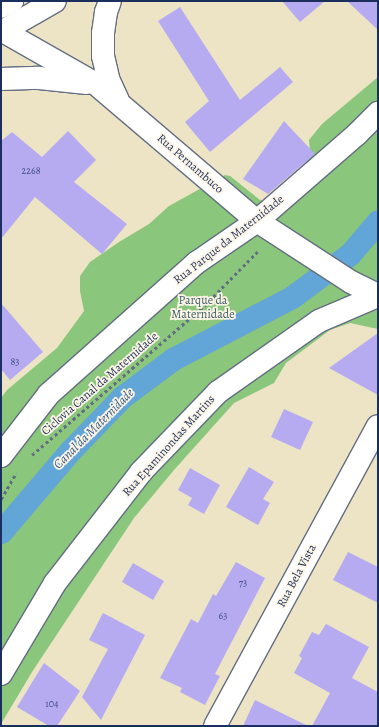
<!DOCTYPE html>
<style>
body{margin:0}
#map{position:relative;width:379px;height:727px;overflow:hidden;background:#ede4c5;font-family:Alegreya,serif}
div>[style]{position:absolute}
.green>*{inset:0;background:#8ac67b}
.canal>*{height:23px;margin:-11.5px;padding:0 11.5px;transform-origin:11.5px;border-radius:11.5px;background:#61a6d6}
.building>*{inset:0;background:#b6abf1}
.path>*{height:2.5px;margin-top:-1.25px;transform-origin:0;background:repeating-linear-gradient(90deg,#646e82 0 3px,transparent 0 6px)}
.roads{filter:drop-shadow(1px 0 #646e82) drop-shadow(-1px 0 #646e82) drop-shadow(0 1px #646e82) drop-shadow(0 -1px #646e82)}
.minor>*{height:22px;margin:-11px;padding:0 11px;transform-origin:11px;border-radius:11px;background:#fff}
.major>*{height:22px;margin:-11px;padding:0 11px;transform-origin:11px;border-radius:11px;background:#fff}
span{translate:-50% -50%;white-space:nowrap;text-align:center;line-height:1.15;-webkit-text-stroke:3.5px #fcf5e5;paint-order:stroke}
.number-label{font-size:10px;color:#424e83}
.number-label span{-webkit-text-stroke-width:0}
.street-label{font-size:12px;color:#1b2f5e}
.park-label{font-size:12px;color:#3c5c67}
.water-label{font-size:13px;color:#345988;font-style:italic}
.frame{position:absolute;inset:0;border:2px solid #1b2f5e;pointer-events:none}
</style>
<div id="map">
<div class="green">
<div style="clip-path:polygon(378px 77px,378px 329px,350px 323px,330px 330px,286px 363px,274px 383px,234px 403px,174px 470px,134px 518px,32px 672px,1px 724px,1px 398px,7px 390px,57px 348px,84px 311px,80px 291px,80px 276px,90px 262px,119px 242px,149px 224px,169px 206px,225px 175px,230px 176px,260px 200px,264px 201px,271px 198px,305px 164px,310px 153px,309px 140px,322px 124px)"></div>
</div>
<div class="canal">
<div style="left:1px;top:532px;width:106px;rotate:-49.6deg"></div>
<div style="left:70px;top:451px;width:75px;rotate:-46.1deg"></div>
<div style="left:122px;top:397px;width:64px;rotate:-36.7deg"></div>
<div style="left:173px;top:359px;width:134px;rotate:-27.5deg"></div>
<div style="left:292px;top:297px;width:72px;rotate:-36.6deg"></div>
<div style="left:350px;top:254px;width:43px;rotate:-49.7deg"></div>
</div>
<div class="building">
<div style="clip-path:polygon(282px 1px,325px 1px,300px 22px)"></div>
<div style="clip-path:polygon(347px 1px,378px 1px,378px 30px)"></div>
<div style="clip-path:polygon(180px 7px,240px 100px,280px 67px,293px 82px,210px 152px,185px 122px,209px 101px,158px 21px)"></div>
<div style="clip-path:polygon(284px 121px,315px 154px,268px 194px,243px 179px)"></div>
<div style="clip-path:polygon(68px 131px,96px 160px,74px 182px,127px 224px,102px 254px,35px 197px,1px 239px,1px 141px,12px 132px,42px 157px)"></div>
<div style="clip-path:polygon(1px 303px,43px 352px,10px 380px,1px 369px)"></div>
<div style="clip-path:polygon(378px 333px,378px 395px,329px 368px)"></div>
<div style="clip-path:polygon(284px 409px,313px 422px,300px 450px,271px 437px)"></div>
<div style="clip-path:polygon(249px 467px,274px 482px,263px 499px,270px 503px,258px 525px,226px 507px)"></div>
<div style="clip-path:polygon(190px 468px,220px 485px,204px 514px,188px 505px,192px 498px,178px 490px)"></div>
<div style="clip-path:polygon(348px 552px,378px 567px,378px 603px,333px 580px)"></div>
<div style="clip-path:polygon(236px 562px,265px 578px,215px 674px,220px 676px,205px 705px,180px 692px,182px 688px,160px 678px,191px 619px,198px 623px,213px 594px,216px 596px)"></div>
<div style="clip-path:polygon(133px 563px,164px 581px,153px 600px,122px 582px)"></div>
<div style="clip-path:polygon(103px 613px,145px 635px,101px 720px,82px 697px,108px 649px,89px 640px)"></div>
<div style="clip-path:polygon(326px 624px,369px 647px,352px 678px,378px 692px,378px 726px,312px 726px,330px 693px,294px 673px,302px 658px,299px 656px,312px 632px,319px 635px)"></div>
<div style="clip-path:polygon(44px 663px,80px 691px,57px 726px,49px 726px,17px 707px)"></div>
<div style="clip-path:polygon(255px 700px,308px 726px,243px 726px)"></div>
</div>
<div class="path">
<div style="left:32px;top:455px;width:229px;rotate:-40.9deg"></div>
<div style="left:205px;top:305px;width:78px;rotate:-45.5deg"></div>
<div style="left:1px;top:499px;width:30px;rotate:-60deg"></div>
</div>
<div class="roads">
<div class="minor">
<div style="left:1px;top:456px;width:78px;rotate:-52.3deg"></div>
<div style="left:49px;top:394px;width:197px;rotate:-41.7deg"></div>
<div style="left:196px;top:263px;width:74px;rotate:-34.5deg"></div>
<div style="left:257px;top:221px;width:133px;rotate:-41deg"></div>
<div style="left:357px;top:134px;width:30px;rotate:-45deg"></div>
<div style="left:1px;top:674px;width:106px;rotate:-59.3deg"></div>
<div style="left:55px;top:583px;width:140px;rotate:-52.2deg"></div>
<div style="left:141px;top:472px;width:111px;rotate:-46.1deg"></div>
<div style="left:218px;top:392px;width:123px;rotate:-35.1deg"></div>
<div style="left:319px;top:321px;width:64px;rotate:-23deg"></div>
<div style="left:215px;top:726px;width:341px;rotate:-61.5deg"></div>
</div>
<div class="major">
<div style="left:110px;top:1px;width:12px;rotate:110deg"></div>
<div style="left:106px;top:12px;width:21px;rotate:98deg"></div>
<div style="left:103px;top:33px;width:23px;rotate:90deg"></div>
<div style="left:103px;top:56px;width:26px;rotate:77deg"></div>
<div style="left:109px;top:81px;width:21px;rotate:65deg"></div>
<div style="left:1px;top:7px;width:13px;rotate:-29deg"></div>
<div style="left:1px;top:30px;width:109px;rotate:29.6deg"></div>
<div style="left:96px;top:84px;width:211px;rotate:40.4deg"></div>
<div style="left:257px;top:221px;width:112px;rotate:33deg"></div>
<div style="left:351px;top:282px;width:30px;rotate:26deg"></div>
<div style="left:1px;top:32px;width:62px;rotate:-29.9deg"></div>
<div style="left:1px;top:79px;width:38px;rotate:-2deg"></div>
<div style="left:39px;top:78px;width:48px;rotate:5.9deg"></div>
</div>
</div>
<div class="number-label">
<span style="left:31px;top:171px">2268</span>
<span style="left:15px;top:362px">83</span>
<span style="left:243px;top:583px">73</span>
<span style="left:223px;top:616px">63</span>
<span style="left:52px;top:704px">104</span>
</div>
<div class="street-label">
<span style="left:190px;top:164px;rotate:41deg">Rua Pernambuco</span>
<span style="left:229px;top:240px;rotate:-38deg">Rua Parque da Maternidade</span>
<span style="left:100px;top:384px;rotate:-41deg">Ciclovia Canal da Maternidade</span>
<span style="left:169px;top:446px;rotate:-48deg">Rua Epaminondas Martins</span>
<span style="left:297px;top:576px;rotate:-62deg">Rua Bela Vista</span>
</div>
<div class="park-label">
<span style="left:203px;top:308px">Parque da<br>Maternidade</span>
</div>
<div class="water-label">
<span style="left:94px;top:429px;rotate:-45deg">Canal da Maternidade</span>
</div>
<div class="frame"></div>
</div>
